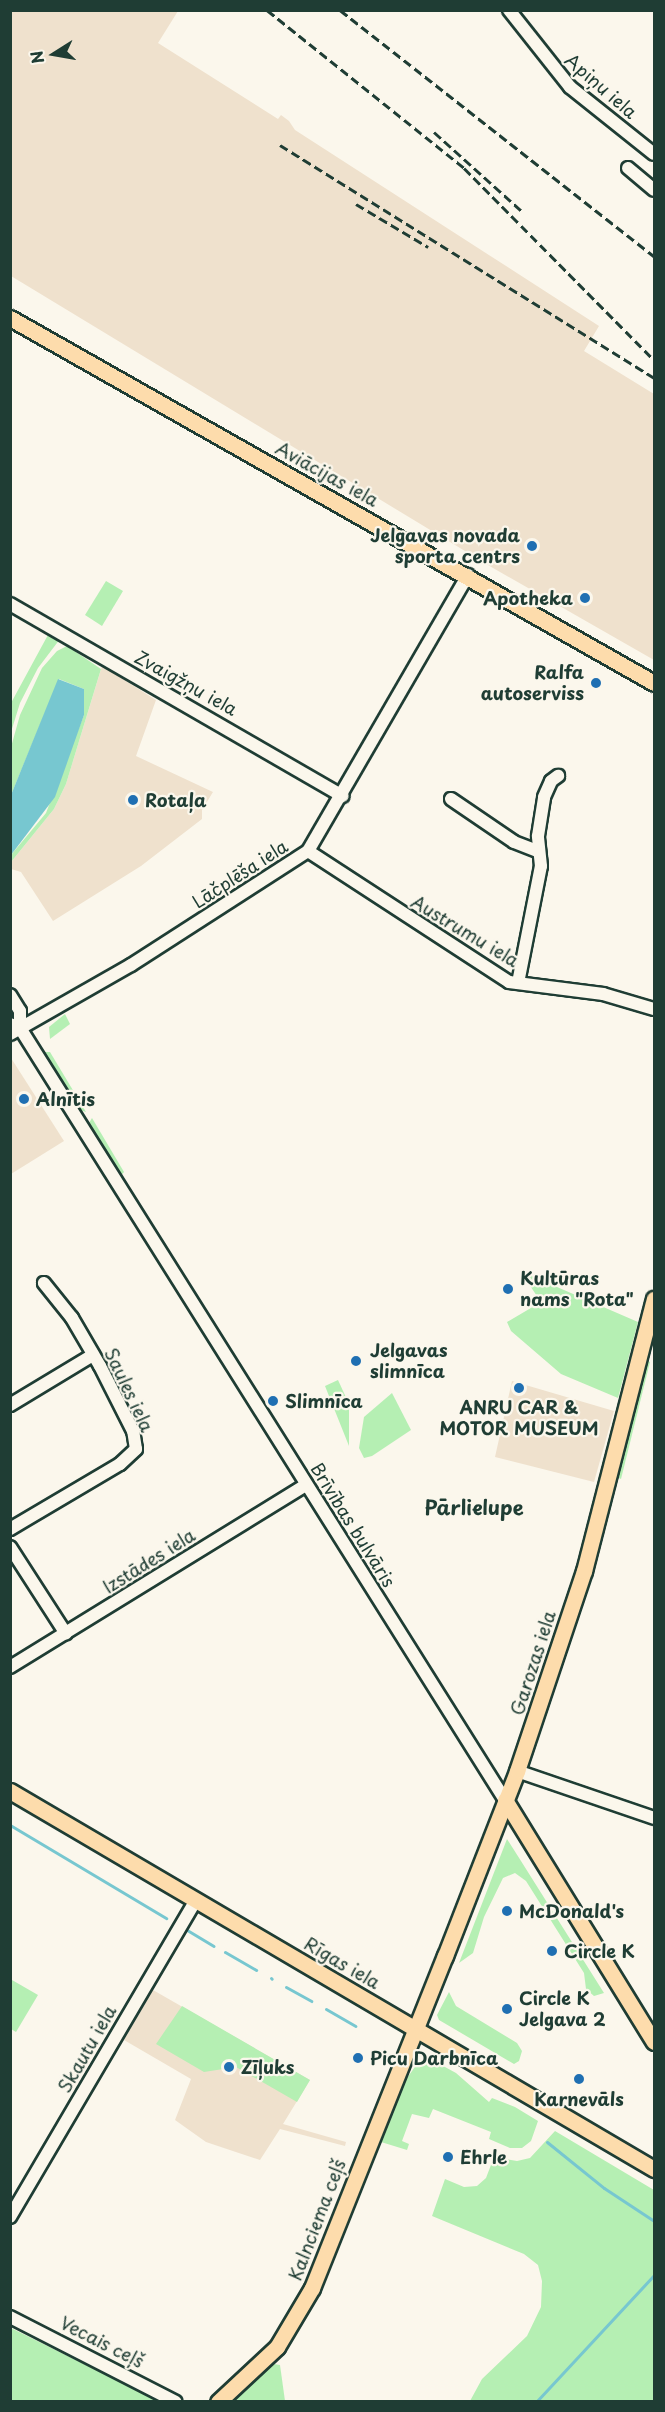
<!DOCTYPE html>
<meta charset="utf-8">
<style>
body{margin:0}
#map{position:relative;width:665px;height:2412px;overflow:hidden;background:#fbf7ec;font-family:"Playpen Sans",sans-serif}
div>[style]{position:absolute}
.built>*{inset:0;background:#efe1cd}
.green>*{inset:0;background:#b5efb3}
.water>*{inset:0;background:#77c7d0}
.stream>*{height:3px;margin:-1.5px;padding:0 1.5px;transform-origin:1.5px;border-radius:1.5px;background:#77c7d0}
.roads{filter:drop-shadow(2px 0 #1f3d34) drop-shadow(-2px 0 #1f3d34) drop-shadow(0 2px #1f3d34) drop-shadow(0 -2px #1f3d34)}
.minor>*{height:12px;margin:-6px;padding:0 6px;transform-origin:6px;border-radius:6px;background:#fbf7ec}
.major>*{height:15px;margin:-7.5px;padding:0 7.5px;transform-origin:7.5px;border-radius:7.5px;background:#fddcac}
.rail>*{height:3px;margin-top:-1.5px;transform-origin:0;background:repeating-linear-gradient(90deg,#1f3d34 0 9px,transparent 0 13.5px)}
.dots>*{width:16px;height:16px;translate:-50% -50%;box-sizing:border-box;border:3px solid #fbf7ec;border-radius:50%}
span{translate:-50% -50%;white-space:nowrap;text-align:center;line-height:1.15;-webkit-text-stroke:4.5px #fbf7ec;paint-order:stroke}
.street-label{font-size:18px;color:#1f3d34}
.poi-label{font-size:18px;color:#1f3d34;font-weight:700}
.right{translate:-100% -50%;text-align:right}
.left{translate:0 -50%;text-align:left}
.neighbourhood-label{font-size:20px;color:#1f3d34;font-weight:700}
.frame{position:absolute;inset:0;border:12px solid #1f3d34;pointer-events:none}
.north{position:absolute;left:24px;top:24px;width:60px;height:60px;-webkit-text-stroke:4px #fbf7ec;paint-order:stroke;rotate:259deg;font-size:16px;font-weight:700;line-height:24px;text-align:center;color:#1f3d34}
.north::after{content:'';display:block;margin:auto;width:21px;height:27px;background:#1f3d34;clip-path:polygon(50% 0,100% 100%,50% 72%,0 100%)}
</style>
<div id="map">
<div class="built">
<div style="clip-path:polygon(10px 11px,178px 11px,158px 43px,278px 119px,281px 115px,289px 121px,295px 130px,599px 326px,584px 351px,654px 394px,654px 660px,493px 568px,11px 276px)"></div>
<div style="clip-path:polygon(102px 666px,156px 700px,136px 756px,213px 792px,202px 810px,202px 819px,141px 866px,53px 921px,21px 872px,11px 869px,11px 862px,54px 809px,66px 784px)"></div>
<div style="clip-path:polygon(11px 1058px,64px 1141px,11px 1174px,10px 1058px)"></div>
<div style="clip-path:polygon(512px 1381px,614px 1411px,594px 1482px,495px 1457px)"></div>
<div style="clip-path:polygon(153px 1990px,310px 2080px,283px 2124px,346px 2142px,345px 2146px,280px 2129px,260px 2160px,206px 2142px,175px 2120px,191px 2079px,124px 2040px)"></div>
</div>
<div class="green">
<div style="clip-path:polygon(106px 581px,123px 591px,102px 626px,85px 615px)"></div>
<div style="clip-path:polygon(49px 633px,60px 639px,38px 668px,20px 703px,11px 732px,11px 703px)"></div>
<div style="clip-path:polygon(67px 646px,101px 669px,66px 784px,54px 809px,11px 862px,11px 855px,46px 813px,84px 715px,84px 689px,59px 679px,11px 795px,11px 747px,20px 715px,42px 668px,57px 651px)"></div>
<div style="clip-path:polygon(65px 1014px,70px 1024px,50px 1039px,49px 1027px)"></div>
<div style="clip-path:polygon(44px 1052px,50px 1052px,86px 1112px,80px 1110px)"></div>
<div style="clip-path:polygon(92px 1118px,124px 1172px,119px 1178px,89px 1123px)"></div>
<div style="clip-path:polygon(520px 1271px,638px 1322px,618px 1398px,561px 1374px,511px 1331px,507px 1322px,541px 1302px)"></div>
<div style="clip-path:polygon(647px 1361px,650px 1362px,621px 1479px,617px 1477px)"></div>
<div style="clip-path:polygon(338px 1380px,349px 1404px,349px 1446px,325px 1386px)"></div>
<div style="clip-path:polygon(392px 1393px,411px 1430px,372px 1456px,364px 1458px,359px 1448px,364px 1417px)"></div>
<div style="clip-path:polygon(507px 1839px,521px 1861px,604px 1993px,594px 1996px,586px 1989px,584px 1973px,526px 1881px,515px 1873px,503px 1878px,484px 1917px,473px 1953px,459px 1963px)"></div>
<div style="clip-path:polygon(12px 1980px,38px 1995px,16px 2032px,11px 2029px)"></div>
<div style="clip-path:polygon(449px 1992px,456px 2006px,517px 2043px,522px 2051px,519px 2061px,514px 2064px,439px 2020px,437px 2015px)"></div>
<div style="clip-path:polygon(182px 2006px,310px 2080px,297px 2102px,236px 2067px,204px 2072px,156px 2044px)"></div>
<div style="clip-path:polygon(425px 2061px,434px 2061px,456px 2073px,489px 2102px,492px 2098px,515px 2107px,538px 2121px,531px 2141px,522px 2148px,510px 2148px,489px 2139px,491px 2132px,433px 2109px,429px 2118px,412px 2114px,402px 2141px,409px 2144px,407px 2150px,381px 2142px,407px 2078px,417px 2064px)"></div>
<div style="clip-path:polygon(555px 2131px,654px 2190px,654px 2401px,470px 2401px,482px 2379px,527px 2336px,541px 2307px,542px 2281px,538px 2265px,524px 2254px,432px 2216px,445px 2179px,464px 2187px,477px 2186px,486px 2178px,494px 2157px,517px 2161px,530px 2158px)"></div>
<div style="clip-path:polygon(10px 2328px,11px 2328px,159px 2401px,11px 2401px)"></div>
<div style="clip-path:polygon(274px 2364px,280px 2365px,285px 2401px,230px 2402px)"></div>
</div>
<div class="water">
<div style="clip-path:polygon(58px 679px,84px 689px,84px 715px,55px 797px,11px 855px,11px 795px)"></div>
</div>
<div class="stream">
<div style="left:10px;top:1825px;width:182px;rotate:30.8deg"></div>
<div style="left:187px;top:1930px;width:31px;rotate:31deg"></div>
<div style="left:225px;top:1952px;width:36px;rotate:30deg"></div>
<div style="left:271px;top:1978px;width:1px;rotate:45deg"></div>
<div style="left:286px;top:1987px;width:29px;rotate:29deg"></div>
<div style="left:326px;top:2009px;width:34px;rotate:30deg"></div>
<div style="left:547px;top:2142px;width:73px;rotate:38.9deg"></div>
<div style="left:604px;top:2188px;width:60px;rotate:33.4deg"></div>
<div style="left:536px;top:2402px;width:173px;rotate:-47.1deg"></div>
</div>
<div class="roads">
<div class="minor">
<div style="left:509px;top:10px;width:98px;rotate:51.6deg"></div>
<div style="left:570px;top:87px;width:107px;rotate:38.6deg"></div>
<div style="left:628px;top:168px;width:34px;rotate:40deg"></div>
<div style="left:10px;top:604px;width:384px;rotate:30deg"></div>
<div style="left:451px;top:799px;width:76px;rotate:34.3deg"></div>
<div style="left:514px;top:842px;width:26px;rotate:21deg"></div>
<div style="left:308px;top:851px;width:240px;rotate:33.1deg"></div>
<div style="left:509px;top:982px;width:95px;rotate:7.3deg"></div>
<div style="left:603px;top:994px;width:53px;rotate:16.4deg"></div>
<div style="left:518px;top:983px;width:119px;rotate:-78.9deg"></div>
<div style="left:541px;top:866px;width:30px;rotate:-96deg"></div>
<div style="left:538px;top:836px;width:39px;rotate:-81deg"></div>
<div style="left:544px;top:797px;width:17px;rotate:-66deg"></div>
<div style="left:551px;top:781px;width:9px;rotate:-36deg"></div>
<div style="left:10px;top:995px;width:19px;rotate:58deg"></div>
<div style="left:20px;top:1011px;width:17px;rotate:90deg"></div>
<div style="left:10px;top:1024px;width:11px;rotate:22deg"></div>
<div style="left:20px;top:1028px;width:912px;rotate:57.86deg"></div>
<div style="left:10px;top:1034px;width:139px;rotate:-29.7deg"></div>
<div style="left:131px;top:965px;width:211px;rotate:-32.8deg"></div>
<div style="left:308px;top:851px;width:319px;rotate:-59.9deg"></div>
<div style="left:10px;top:1405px;width:97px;rotate:-31.1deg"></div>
<div style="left:10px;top:1529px;width:128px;rotate:-30.6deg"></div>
<div style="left:120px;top:1464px;width:22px;rotate:-43deg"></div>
<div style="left:136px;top:1449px;width:18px;rotate:-99deg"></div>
<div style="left:133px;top:1431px;width:73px;rotate:-116.9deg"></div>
<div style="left:100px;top:1366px;width:56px;rotate:-120.3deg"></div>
<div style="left:72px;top:1318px;width:45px;rotate:-128.7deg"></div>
<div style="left:10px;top:1547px;width:103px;rotate:57.2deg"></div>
<div style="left:10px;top:1667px;width:347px;rotate:-31.6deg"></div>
<div style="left:517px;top:1771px;width:145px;rotate:18.9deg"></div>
<div style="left:10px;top:2217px;width:368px;rotate:-59.6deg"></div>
<div style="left:10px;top:2317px;width:186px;rotate:27.1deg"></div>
</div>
<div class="major">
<div style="left:10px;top:318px;width:740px;rotate:29.54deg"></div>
<div style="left:10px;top:1791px;width:747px;rotate:30.41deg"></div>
<div style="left:505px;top:1800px;width:284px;rotate:58.4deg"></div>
<div style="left:218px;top:2402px;width:81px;rotate:-43deg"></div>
<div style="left:277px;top:2347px;width:69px;rotate:-59.3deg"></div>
<div style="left:312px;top:2288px;width:358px;rotate:-68.2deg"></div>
<div style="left:445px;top:1956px;width:199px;rotate:-68.7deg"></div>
<div style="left:517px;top:1771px;width:211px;rotate:-71.5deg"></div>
<div style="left:584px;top:1571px;width:281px;rotate:-75.6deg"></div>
</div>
</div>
<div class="rail">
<div style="left:267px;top:10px;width:253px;rotate:38.7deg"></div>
<div style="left:464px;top:168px;width:270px;rotate:45.3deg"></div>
<div style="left:340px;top:10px;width:399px;rotate:38.1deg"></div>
<div style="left:434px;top:132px;width:120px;rotate:42deg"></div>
<div style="left:280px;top:145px;width:441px;rotate:31.9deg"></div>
<div style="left:356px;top:204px;width:84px;rotate:30.8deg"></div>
</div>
<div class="dots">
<div style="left:532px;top:546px;background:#1f6fb2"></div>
<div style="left:585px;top:598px;background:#1f6fb2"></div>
<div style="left:596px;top:683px;background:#1f6fb2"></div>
<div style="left:133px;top:800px;background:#1f6fb2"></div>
<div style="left:24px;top:1099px;background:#1f6fb2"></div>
<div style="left:508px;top:1289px;background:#1f6fb2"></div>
<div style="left:356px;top:1361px;background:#1f6fb2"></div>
<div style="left:519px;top:1388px;background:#1f6fb2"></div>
<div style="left:273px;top:1401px;background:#1f6fb2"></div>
<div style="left:507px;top:1911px;background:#1f6fb2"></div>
<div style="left:552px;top:1951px;background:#1f6fb2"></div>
<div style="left:507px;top:2009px;background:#1f6fb2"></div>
<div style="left:358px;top:2058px;background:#1f6fb2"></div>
<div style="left:229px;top:2067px;background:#1f6fb2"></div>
<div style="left:579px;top:2079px;background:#1f6fb2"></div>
<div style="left:448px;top:2157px;background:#1f6fb2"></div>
</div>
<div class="street-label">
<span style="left:601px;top:86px;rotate:41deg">Apiņu iela</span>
<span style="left:327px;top:474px;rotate:29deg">Aviācijas iela</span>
<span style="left:186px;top:683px;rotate:29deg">Zvaigžņu iela</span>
<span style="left:240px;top:874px;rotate:-33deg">Lāčplēša iela</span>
<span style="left:465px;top:931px;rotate:31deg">Austrumu iela</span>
<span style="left:129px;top:1390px;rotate:65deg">Saules iela</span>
<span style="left:353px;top:1525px;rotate:58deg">Brīvības bulvāris</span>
<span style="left:149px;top:1561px;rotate:-32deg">Izstādes iela</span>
<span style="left:533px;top:1663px;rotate:-72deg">Garozas iela</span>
<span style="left:342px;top:1963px;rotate:30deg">Rīgas iela</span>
<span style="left:87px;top:2049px;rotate:-60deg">Skautu iela</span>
<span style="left:317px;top:2220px;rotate:-69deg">Kalnciema ceļš</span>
<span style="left:102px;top:2342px;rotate:27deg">Vecais ceļš</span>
</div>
<div class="poi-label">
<span class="right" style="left:520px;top:546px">Jelgavas novada<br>sporta centrs</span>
<span class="right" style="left:573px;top:598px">Apotheka</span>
<span class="right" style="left:584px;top:683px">Ralfa<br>autoserviss</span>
<span class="left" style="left:145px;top:800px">Rotaļa</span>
<span class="left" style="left:36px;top:1099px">Alnītis</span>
<span class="left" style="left:520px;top:1289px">Kultūras<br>nams "Rota"</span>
<span class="left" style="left:370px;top:1361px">Jelgavas<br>slimnīca</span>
<span class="left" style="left:285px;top:1401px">Slimnīca</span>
<span style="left:519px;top:1418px">ANRU CAR &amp;<br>MOTOR MUSEUM</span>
<span class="left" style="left:519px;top:1911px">McDonald's</span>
<span class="left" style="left:564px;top:1951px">Circle K</span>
<span class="left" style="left:519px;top:2009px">Circle K<br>Jelgava 2</span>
<span class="left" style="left:370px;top:2058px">Picu Darbnīca</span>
<span class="left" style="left:241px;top:2067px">Zīļuks</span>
<span style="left:579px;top:2099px">Karnevāls</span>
<span class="left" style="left:460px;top:2157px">Ehrle</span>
</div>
<div class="neighbourhood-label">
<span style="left:474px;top:1507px">Pārlielupe</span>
</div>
<div class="frame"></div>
<div class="north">N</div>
</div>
